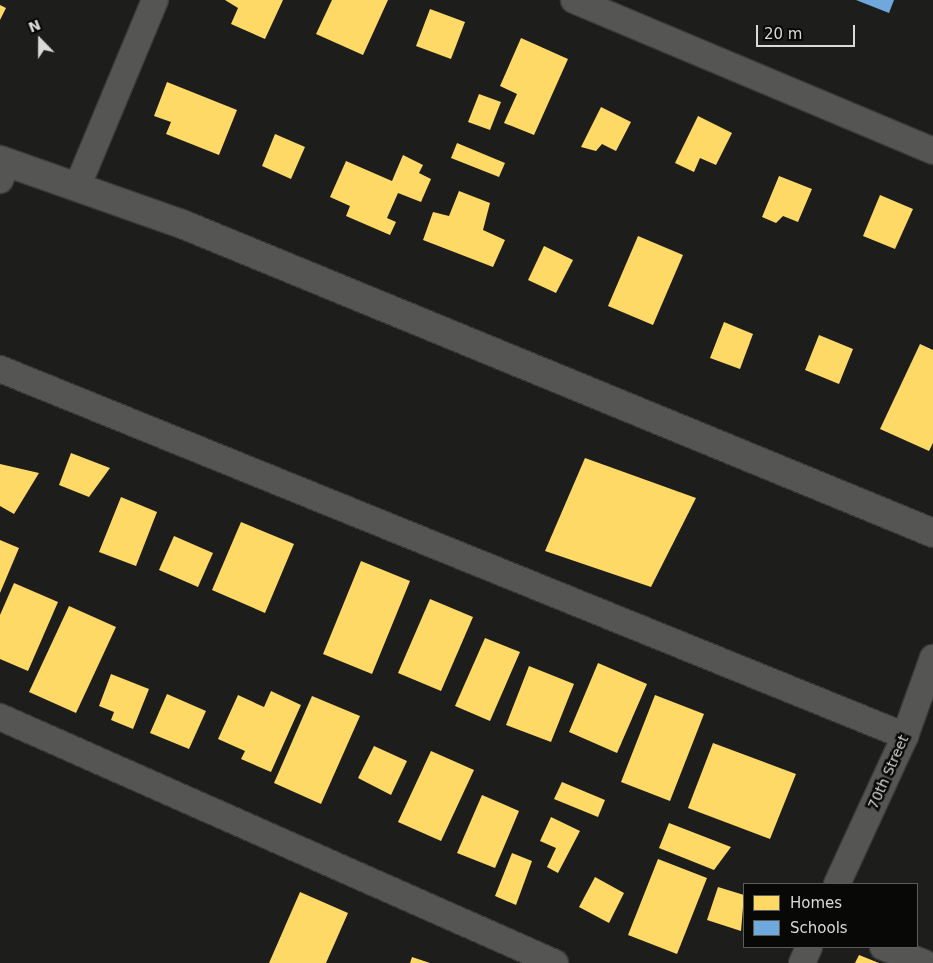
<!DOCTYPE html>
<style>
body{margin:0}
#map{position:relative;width:933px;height:963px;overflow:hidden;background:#1d1e1c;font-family:"DejaVu Sans",sans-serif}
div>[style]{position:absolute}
.homes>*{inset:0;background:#ffd966}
.schools>*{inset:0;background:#6fa8dc}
.roads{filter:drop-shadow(1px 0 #393a38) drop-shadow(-1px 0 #393a38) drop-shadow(0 1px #393a38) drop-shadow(0 -1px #393a38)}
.minor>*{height:26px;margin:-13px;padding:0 13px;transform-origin:13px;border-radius:13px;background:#555654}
.tertiary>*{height:28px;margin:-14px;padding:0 14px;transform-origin:14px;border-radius:14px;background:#555654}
span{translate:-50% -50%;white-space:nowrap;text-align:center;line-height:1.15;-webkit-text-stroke:5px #080907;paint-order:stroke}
.street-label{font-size:14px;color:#dadbd8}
.legend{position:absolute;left:743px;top:883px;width:175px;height:65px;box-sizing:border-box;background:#080907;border:1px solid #5c5d5b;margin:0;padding:6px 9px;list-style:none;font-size:15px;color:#dadbd8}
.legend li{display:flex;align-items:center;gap:10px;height:25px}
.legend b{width:25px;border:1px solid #5c5d5b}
.north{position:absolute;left:15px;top:15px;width:50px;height:50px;-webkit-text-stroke:4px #080907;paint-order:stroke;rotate:338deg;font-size:14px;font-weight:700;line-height:20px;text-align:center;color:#dadbd8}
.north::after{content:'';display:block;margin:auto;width:18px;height:22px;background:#dadbd8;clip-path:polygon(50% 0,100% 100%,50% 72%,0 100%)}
.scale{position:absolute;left:756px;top:25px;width:99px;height:22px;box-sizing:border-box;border:2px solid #dadbd8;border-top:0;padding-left:6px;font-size:15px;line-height:18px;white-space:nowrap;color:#dadbd8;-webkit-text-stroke:4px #080907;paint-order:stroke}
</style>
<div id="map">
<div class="homes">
<div style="clip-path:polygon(225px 0,283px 0,265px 39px,231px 24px,238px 8px)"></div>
<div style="clip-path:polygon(332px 0,388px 0,363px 55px,316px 34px)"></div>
<div style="clip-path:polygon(0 5px,6px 8px,0 20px)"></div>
<div style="clip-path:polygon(430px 9px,465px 22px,451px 59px,416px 46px)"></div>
<div style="clip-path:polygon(521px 38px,568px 59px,534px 135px,504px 123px,517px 94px,500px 86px)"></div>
<div style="clip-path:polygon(167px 82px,237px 110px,219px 155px,166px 134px,171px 122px,154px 116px)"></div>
<div style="clip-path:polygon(479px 94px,501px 102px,490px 130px,468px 122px)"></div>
<div style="clip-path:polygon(601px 107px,631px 122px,616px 151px,602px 144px,596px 151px,581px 147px)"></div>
<div style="clip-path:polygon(698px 116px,732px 133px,716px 165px,700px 158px,694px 172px,675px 163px)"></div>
<div style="clip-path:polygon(275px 134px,305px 147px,291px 179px,262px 166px)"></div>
<div style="clip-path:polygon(457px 143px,505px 163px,499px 177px,451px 158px)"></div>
<div style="clip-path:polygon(403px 155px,423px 165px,419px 173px,431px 179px,421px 202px,398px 193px,387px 218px,396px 222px,390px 235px,346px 216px,350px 206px,330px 197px,346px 161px,392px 181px)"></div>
<div style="clip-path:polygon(779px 176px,812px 189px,798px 222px,783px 216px,776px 223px,762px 217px)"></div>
<div style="clip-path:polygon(459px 191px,490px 203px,483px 230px,505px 240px,493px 267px,423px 240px,433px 212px,449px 216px)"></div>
<div style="clip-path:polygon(880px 195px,913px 209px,895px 249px,863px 236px)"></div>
<div style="clip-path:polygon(638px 236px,683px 255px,653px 325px,608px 306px)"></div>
<div style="clip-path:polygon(544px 246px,573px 260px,556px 293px,528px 280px)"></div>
<div style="clip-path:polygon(724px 322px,753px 334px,740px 369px,710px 358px)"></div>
<div style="clip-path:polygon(819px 335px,853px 349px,839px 384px,805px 370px)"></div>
<div style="clip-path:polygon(920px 344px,933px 350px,933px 443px,929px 451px,880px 429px)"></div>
<div style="clip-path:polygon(71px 453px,110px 468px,89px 497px,59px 485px)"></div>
<div style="clip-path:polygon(585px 458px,696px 498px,651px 587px,545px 551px)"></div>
<div style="clip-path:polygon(0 464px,39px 473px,14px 514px,0 506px)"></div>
<div style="clip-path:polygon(121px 497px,157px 512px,136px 566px,99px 552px)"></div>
<div style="clip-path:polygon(241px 522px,294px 544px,265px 613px,212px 590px)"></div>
<div style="clip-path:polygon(174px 536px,213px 553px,198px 587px,159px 570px)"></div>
<div style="clip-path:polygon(0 540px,19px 548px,0 593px)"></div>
<div style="clip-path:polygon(361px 561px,410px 581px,372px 674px,323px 654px)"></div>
<div style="clip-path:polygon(14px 583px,58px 602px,28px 671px,0 659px,0 615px)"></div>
<div style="clip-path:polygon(430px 599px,473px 617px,441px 691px,398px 673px)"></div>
<div style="clip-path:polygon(69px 606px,116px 627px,76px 713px,29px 692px)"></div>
<div style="clip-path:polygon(485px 638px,520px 652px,490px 721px,455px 706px)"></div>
<div style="clip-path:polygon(598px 663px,647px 684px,617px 753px,569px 732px)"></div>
<div style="clip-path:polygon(529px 666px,574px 684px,551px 742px,506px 725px)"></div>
<div style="clip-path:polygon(111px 674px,149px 689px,133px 729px,111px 720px,114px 712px,99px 706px)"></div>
<div style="clip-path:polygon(271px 691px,301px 705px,271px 772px,241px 759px,245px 751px,218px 739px,238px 695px,264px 707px)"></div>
<div style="clip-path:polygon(167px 694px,206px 711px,189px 749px,150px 733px)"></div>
<div style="clip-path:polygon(655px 695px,704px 714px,670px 801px,621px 782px)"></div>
<div style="clip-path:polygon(312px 696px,360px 716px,321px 804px,274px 783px)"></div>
<div style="clip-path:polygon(713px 743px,796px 774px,770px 839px,688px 808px)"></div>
<div style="clip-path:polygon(374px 746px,407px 761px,391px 795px,358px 778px)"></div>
<div style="clip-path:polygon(431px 751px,474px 770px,441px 841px,398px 822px)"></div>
<div style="clip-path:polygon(562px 782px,605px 800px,598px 817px,554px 799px)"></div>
<div style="clip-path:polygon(482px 795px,519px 811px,495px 868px,457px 853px)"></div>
<div style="clip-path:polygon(551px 817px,580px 831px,558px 873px,547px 867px,556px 848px,540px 841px)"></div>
<div style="clip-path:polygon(669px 823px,731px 847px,714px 870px,659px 848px)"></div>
<div style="clip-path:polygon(512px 853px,532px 861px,516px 905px,495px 896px)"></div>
<div style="clip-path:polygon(658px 859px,707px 878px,677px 954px,628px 935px)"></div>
<div style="clip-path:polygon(595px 877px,624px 893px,609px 923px,579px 907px)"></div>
<div style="clip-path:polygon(718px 887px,744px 895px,741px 931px,707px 920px)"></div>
<div style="clip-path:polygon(300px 892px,348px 913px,326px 963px,269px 963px)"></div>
<div style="clip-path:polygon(859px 955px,879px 963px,855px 963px)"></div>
<div style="clip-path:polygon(412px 957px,430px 963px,410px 963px)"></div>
</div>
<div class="schools">
<div style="clip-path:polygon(856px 0,894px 0,889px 13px)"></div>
</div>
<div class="roads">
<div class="minor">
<div style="left:574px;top:0;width:389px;rotate:22.8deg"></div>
<div style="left:0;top:180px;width:18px;rotate:-68deg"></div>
<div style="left:78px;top:185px;width:200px;rotate:-67.4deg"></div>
<div style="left:0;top:369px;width:977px;rotate:22.07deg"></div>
<div style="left:0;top:717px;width:607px;rotate:23.9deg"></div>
<div style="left:837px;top:884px;width:163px;rotate:-65.3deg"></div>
<div style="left:905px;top:736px;width:83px;rotate:-70.3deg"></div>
<div style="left:883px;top:947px;width:44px;rotate:21.3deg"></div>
<div style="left:802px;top:963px;width:17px;rotate:-66deg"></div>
</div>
<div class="tertiary">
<div style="left:0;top:160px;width:193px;rotate:19.4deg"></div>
<div style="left:182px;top:224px;width:812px;rotate:22.36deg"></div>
</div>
</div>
<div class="street-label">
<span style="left:888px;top:772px;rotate:-66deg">70th Street</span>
</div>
<ul class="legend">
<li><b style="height:14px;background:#ffd966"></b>Homes</li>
<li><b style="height:14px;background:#6fa8dc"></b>Schools</li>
</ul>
<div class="north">N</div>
<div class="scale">20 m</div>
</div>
